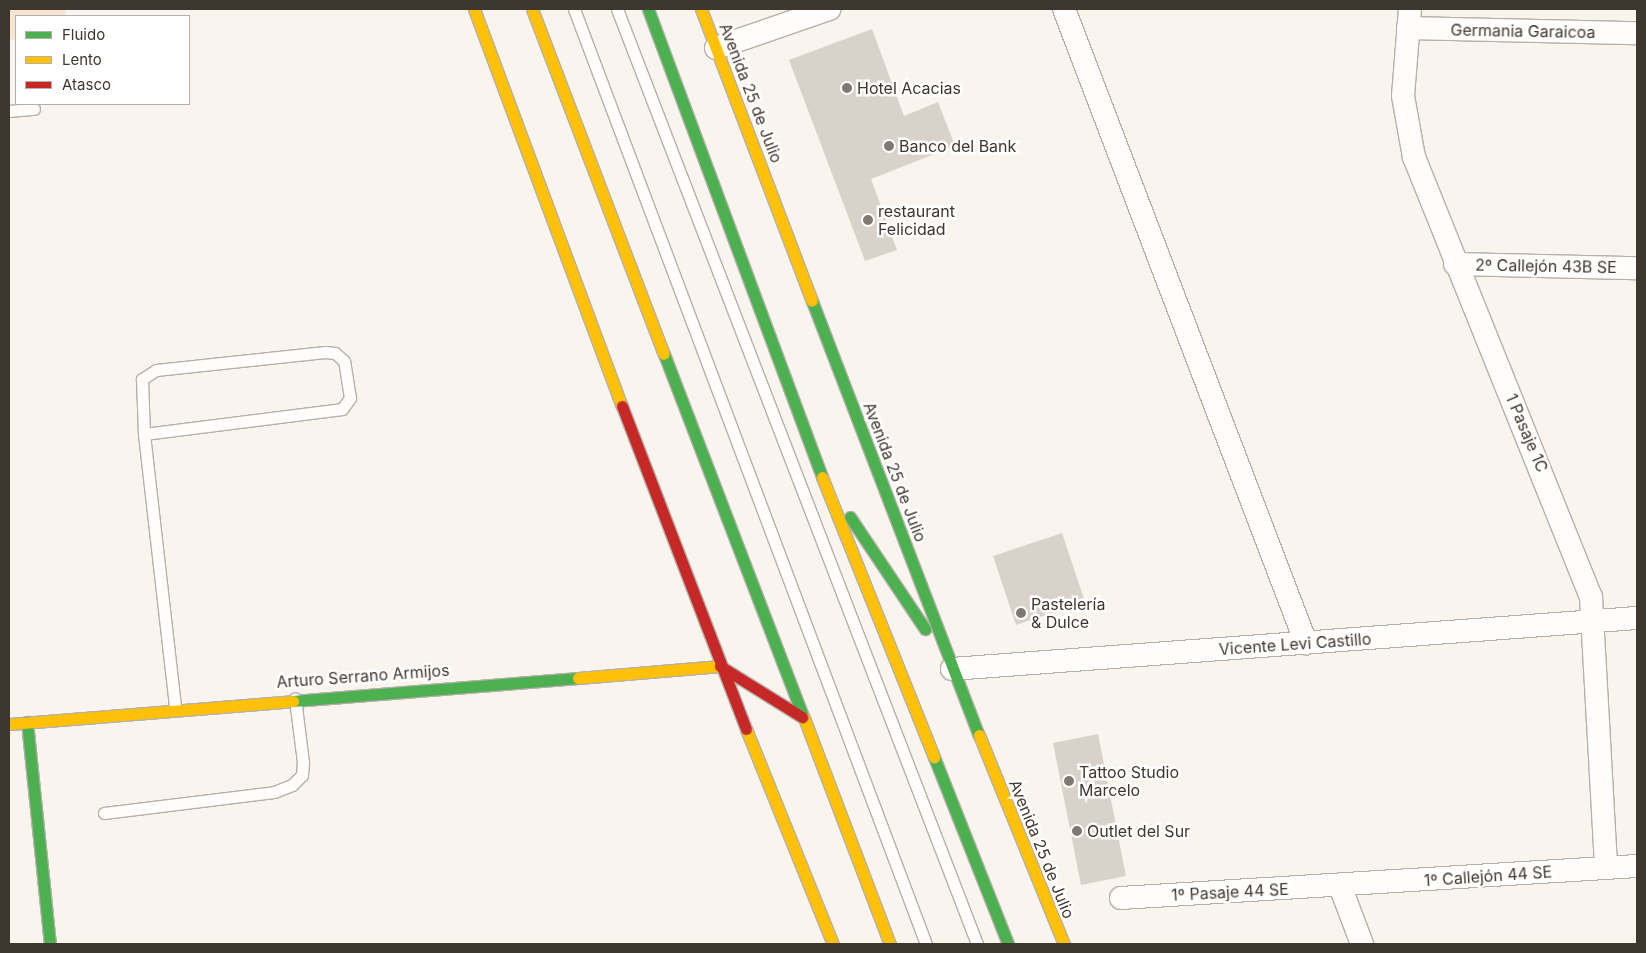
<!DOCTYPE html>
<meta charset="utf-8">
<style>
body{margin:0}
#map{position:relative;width:1646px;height:953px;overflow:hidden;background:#f9f4ed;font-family:Inter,sans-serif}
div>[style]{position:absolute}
.green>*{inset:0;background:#f6e6cf}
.building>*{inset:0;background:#d8d2cb}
.roads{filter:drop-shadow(1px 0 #b5b0a9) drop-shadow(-1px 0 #b5b0a9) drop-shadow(0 1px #b5b0a9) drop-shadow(0 -1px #b5b0a9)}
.lane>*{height:11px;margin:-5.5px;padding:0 5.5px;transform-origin:5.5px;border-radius:5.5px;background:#fefdfc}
.street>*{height:22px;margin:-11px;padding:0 11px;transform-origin:11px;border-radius:11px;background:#fefdfc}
.fast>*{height:11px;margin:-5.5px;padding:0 5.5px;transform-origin:5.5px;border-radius:5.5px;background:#4caf50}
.slow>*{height:11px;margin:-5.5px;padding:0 5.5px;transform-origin:5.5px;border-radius:5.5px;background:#ffc107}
.jam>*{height:11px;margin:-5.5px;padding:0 5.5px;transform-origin:5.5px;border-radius:5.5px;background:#c62828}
.dots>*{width:14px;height:14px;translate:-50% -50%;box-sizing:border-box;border:2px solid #fff;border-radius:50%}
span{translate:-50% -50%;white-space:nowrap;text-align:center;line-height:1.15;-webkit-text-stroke:5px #fff;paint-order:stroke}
.street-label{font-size:16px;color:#3e372f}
.poi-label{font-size:16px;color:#3e372f}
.left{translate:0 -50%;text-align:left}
.frame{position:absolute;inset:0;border:10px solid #3e372f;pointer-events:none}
.legend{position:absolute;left:15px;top:15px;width:175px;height:90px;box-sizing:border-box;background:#fff;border:1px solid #b2afac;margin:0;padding:6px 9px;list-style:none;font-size:15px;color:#3e372f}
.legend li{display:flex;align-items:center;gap:10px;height:25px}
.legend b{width:25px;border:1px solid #b2afac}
</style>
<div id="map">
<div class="green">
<div style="clip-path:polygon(9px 9px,65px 9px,66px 16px,16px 16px,16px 39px,9px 40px)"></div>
</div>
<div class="building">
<div style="clip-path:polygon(872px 29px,904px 116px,938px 102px,955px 146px,871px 179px,897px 250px,865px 261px,789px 60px)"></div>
<div style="clip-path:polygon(1062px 533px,1085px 602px,1016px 625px,993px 556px)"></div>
<div style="clip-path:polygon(1098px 734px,1126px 876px,1081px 885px,1053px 743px)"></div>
</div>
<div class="roads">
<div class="lane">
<div style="left:574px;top:9px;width:999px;rotate:69.37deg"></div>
<div style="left:617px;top:9px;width:1002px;rotate:68.94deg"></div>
<div style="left:9px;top:111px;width:25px;rotate:-5deg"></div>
<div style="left:144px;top:434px;width:200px;rotate:-7.2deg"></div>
<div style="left:342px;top:409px;width:14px;rotate:-54deg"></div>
<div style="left:350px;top:398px;width:37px;rotate:-99deg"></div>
<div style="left:344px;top:361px;width:12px;rotate:-138deg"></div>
<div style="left:335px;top:353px;width:10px;rotate:-174deg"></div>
<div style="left:325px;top:352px;width:170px;rotate:173.9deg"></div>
<div style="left:156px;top:370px;width:17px;rotate:147deg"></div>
<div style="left:142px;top:379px;width:55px;rotate:87.9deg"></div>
<div style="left:144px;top:434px;width:276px;rotate:83.5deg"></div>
<div style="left:104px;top:813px;width:171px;rotate:-7deg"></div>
<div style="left:274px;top:792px;width:19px;rotate:-21deg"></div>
<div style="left:292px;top:785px;width:14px;rotate:-45deg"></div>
<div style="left:302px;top:775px;width:13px;rotate:-86deg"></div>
<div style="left:303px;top:762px;width:64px;rotate:-97.2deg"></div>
</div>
<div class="street">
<div style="left:1064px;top:9px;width:679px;rotate:69.11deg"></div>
<div style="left:1410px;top:9px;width:87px;rotate:94.6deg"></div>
<div style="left:1403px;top:96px;width:62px;rotate:79.8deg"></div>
<div style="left:1414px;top:157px;width:474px;rotate:68.1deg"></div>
<div style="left:1591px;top:597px;width:271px;rotate:86.8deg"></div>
<div style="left:1408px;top:28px;width:229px;rotate:1.3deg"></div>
<div style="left:716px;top:48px;width:120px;rotate:-19deg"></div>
<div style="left:1455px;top:264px;width:182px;rotate:1.3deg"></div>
<div style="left:952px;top:669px;width:687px;rotate:-4.26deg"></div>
<div style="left:1340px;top:886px;width:62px;rotate:69.2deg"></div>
<div style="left:1121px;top:898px;width:517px;rotate:-3.55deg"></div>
</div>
<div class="fast">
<div style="left:648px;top:9px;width:499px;rotate:69.6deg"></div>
<div style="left:812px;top:301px;width:465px;rotate:69deg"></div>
<div style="left:664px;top:354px;width:390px;rotate:69deg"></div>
<div style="left:850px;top:517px;width:135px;rotate:56.2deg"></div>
<div style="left:293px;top:701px;width:286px;rotate:-4.6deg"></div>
<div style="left:27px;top:722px;width:223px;rotate:84.1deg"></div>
<div style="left:934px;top:757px;width:201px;rotate:68.4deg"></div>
</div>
<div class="slow">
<div style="left:474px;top:9px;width:424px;rotate:69.6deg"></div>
<div style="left:532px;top:9px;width:369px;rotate:69.1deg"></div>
<div style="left:701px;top:9px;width:312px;rotate:69.2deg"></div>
<div style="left:822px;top:477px;width:302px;rotate:68.2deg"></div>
<div style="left:578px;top:678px;width:143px;rotate:-4.8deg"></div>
<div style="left:804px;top:718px;width:242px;rotate:69.2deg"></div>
<div style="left:9px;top:724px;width:285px;rotate:-4.6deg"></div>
<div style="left:746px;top:729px;width:232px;rotate:68deg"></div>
<div style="left:979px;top:735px;width:226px;rotate:67.9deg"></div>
</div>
<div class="jam">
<div style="left:622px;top:406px;width:346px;rotate:69deg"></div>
<div style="left:720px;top:666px;width:97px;rotate:31.9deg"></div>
</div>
</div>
<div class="dots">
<div style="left:847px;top:88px;background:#7f7972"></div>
<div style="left:889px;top:146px;background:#7f7972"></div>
<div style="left:868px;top:220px;background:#7f7972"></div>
<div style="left:1021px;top:613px;background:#7f7972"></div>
<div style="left:1069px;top:781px;background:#7f7972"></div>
<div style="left:1077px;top:831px;background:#7f7972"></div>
</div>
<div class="street-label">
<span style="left:1523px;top:31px;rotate:1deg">Germania Garaicoa</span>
<span style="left:751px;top:93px;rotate:69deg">Avenida 25 de Julio</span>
<span style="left:1546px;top:266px;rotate:1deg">2º Callejón 43B SE</span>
<span style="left:1527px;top:433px;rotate:67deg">1 Pasaje 1C</span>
<span style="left:895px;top:472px;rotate:69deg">Avenida 25 de Julio</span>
<span style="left:1295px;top:644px;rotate:-4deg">Vicente Levi Castillo</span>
<span style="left:363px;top:676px;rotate:-4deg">Arturo Serrano Armijos</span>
<span style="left:1042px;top:849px;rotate:68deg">Avenida 25 de Julio</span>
<span style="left:1488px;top:876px;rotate:-4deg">1º Callejón 44 SE</span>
<span style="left:1230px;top:892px;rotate:-3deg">1º Pasaje 44 SE</span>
</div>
<div class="poi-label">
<span class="left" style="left:857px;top:88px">Hotel Acacias</span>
<span class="left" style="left:899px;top:146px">Banco del Bank</span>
<span class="left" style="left:878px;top:220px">restaurant<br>Felicidad</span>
<span class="left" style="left:1031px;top:613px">Pastelería<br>&amp; Dulce</span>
<span class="left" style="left:1079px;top:781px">Tattoo Studio<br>Marcelo</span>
<span class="left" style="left:1087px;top:831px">Outlet del Sur</span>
</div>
<div class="frame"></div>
<ul class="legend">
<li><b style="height:6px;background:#4caf50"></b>Fluido</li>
<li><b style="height:6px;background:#ffc107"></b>Lento</li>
<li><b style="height:6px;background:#c62828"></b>Atasco</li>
</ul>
</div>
